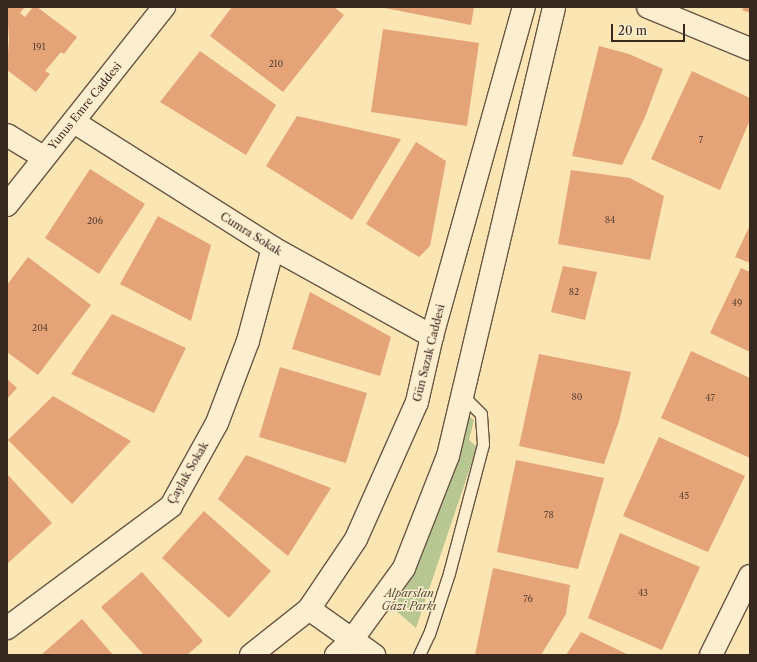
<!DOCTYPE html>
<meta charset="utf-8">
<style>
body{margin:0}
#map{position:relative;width:757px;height:662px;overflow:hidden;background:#fbe5b3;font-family:"Libre Caslon Text",serif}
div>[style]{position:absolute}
.green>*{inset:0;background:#b8c691}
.building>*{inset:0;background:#e5a378}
.roads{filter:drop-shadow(1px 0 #685745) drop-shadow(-1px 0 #685745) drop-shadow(0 1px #685745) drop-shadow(0 -1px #685745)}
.service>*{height:11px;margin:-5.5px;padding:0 5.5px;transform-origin:5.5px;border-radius:5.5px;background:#fceece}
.minor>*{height:22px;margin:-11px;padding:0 11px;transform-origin:11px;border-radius:11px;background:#fceece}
.secondary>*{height:22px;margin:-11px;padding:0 11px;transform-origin:11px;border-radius:11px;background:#fceece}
span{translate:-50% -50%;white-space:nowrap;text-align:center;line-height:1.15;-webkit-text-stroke:3px #fceece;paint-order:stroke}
.number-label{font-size:9px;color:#624736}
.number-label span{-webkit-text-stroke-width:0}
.street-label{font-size:11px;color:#372820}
.park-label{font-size:11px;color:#57503c;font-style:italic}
.frame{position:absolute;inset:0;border:8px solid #372820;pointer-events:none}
.scale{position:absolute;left:611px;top:24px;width:74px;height:18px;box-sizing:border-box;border:2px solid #372820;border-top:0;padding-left:5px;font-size:12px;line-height:14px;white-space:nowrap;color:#372820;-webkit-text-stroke:3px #fceece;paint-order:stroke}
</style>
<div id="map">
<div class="green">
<div style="clip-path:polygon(468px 416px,474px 420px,469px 440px,477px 447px,416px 628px,388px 604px)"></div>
</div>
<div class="building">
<div style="clip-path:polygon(7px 7px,25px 7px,20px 13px,25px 17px,33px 7px,37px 7px,77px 37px,64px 54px,61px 52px,45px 71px,50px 74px,36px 92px,7px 70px,9px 39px)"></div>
<div style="clip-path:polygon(232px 7px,334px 7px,344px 15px,283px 92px,210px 36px)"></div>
<div style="clip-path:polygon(380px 7px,474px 7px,471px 25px)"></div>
<div style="clip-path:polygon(744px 7px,750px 7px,750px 13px,742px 10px)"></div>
<div style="clip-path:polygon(383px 29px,479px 43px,467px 126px,371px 112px)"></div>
<div style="clip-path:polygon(599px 46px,629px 54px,663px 69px,645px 117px,622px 165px,572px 156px)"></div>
<div style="clip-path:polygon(200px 51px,276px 105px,246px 155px,160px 102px)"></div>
<div style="clip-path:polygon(692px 71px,750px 98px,750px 120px,720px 190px,651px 159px)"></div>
<div style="clip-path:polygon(297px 116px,401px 139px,352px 220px,266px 166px)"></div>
<div style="clip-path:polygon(416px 142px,446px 161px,430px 246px,419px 257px,366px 224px)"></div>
<div style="clip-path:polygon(90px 169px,145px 204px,99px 274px,45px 238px)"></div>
<div style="clip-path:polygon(571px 170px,630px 178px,664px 196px,650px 260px,558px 244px)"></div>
<div style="clip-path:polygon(158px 216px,211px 245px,191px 321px,120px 284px)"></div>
<div style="clip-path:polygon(750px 225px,750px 263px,735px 257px)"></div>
<div style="clip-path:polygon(28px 257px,91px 305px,38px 375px,7px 352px,7px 285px)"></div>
<div style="clip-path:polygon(563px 266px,597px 272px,585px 320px,551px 312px)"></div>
<div style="clip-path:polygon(741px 268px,750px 272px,750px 352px,710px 333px)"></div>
<div style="clip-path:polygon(310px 292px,391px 337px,380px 376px,292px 349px)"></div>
<div style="clip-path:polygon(112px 314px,186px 348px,154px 413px,71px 374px)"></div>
<div style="clip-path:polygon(691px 351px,750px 378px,750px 458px,661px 418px)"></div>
<div style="clip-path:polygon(539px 354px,631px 372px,619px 421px,604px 464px,519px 446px)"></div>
<div style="clip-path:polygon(280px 367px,367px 393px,346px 463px,259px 437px)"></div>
<div style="clip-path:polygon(7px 379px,17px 388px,7px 399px)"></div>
<div style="clip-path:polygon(53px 396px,131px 441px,72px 504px,8px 440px)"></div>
<div style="clip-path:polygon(659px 437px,745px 476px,708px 552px,623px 516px)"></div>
<div style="clip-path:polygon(246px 455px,331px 488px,288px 556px,218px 499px)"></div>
<div style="clip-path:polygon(516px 460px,604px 478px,578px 569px,497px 552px)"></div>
<div style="clip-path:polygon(7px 474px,52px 523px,7px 564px)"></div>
<div style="clip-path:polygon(204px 511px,271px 571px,229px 618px,162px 558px)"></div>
<div style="clip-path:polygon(620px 533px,700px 567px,662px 650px,588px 618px)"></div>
<div style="clip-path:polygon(493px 568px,570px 585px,566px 614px,541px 655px,475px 655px)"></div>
<div style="clip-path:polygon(142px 572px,203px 641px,187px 655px,144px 655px,101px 607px)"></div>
<div style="clip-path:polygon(82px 619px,113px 655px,41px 655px)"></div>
<div style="clip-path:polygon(581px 632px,629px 655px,566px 655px)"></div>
</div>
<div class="roads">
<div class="service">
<div style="left:419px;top:655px;width:23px;rotate:-65deg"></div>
<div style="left:429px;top:634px;width:64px;rotate:-71.8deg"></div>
<div style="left:449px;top:573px;width:133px;rotate:-75.2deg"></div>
<div style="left:483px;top:444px;width:30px;rotate:-94deg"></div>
<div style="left:481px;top:414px;width:27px;rotate:-135deg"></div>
</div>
<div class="minor">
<div style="left:648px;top:7px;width:110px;rotate:22.4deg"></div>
<div style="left:74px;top:122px;width:236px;rotate:32.3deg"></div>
<div style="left:273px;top:248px;width:182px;rotate:29deg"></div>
<div style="left:7px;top:135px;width:42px;rotate:31.4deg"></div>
<div style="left:309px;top:609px;width:80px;rotate:35.3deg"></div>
<div style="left:7px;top:628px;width:204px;rotate:-36.6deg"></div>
<div style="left:171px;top:506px;width:95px;rotate:-61deg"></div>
<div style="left:217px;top:423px;width:88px;rotate:-69.3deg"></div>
<div style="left:248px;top:341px;width:96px;rotate:-75deg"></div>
<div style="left:711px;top:655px;width:88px;rotate:-63.7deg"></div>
</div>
<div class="secondary">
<div style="left:7px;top:205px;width:253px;rotate:-51.6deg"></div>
<div style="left:251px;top:655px;width:74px;rotate:-38.4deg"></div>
<div style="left:309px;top:609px;width:84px;rotate:-56.1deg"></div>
<div style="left:356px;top:539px;width:150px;rotate:-66deg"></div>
<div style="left:417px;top:402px;width:68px;rotate:-77.2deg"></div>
<div style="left:432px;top:336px;width:342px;rotate:-74.4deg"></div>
<div style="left:336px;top:655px;width:21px;rotate:-43deg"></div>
<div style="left:351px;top:641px;width:90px;rotate:-54deg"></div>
<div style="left:404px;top:568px;width:120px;rotate:-68.6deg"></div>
<div style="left:448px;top:456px;width:461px;rotate:-76.7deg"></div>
</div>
</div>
<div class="number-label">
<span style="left:39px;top:47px">191</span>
<span style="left:276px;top:64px">210</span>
<span style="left:701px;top:140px">7</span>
<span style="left:610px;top:220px">84</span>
<span style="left:95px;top:221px">206</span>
<span style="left:574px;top:292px">82</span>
<span style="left:737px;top:303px">49</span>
<span style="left:40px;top:328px">204</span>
<span style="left:577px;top:397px">80</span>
<span style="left:710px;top:398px">47</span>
<span style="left:684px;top:496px">45</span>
<span style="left:549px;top:515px">78</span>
<span style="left:643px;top:593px">43</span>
<span style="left:528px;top:599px">76</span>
</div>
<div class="street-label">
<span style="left:85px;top:106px;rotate:-51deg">Yunus Emre Caddesi</span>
<span style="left:251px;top:234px;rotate:32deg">Cumra Sokak</span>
<span style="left:429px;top:353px;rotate:-76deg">Gün Sazak Caddesi</span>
<span style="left:188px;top:473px;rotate:-60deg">Çaylak Sokak</span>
</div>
<div class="park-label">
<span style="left:409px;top:600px">Alparslan<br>Gazi Parkı</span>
</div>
<div class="frame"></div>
<div class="scale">20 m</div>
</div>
